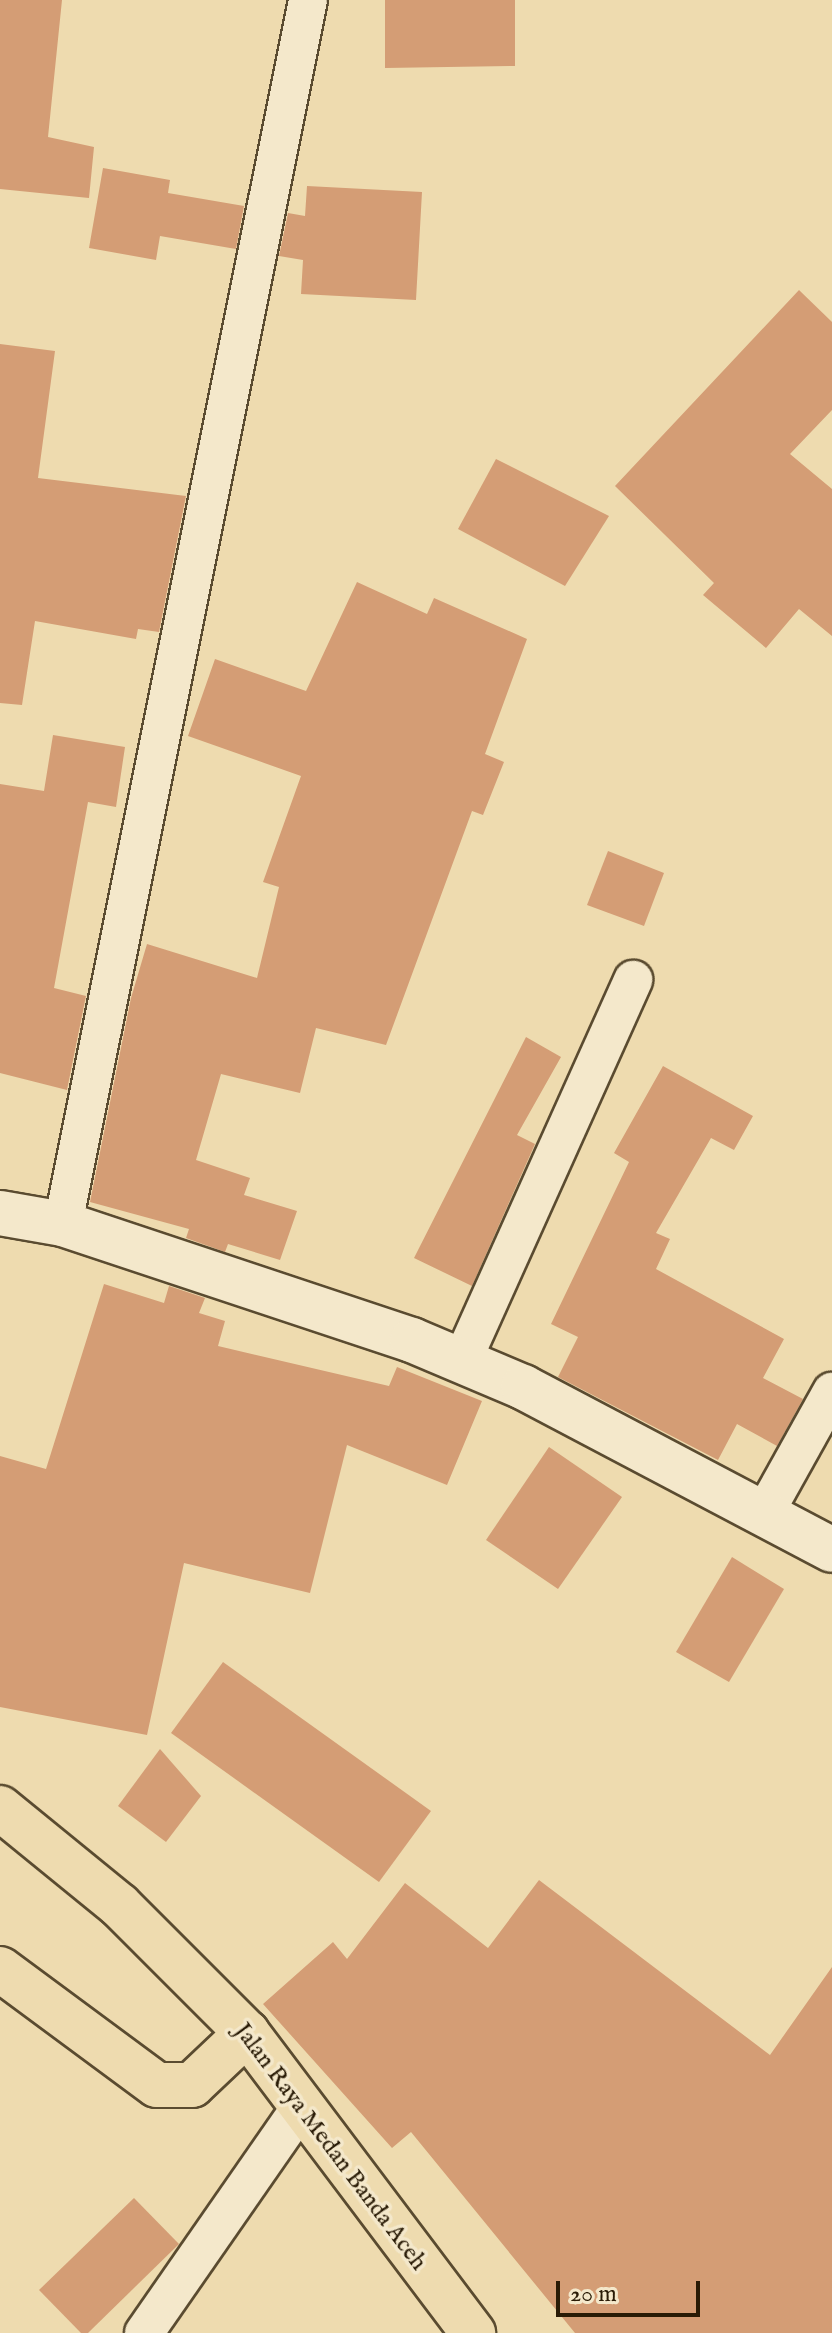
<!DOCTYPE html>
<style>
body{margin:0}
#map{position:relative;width:832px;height:2333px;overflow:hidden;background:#eedbaf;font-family:"IM FELL English",serif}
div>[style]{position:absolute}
.building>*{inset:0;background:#d49d75}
.roads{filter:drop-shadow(2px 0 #5a4b30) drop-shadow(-2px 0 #5a4b30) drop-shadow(0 2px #5a4b30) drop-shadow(0 -2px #5a4b30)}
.minor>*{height:38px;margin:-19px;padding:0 19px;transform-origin:19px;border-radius:19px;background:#f4e8cb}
.tertiary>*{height:44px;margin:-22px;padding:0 22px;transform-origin:22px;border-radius:22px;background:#f4e8cb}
.trunk>*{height:44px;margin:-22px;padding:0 22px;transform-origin:22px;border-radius:22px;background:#eedbaf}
span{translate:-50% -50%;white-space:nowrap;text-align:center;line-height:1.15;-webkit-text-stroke:7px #f4e8cb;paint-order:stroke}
.street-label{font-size:24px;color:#291b06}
.scale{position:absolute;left:556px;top:2281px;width:144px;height:36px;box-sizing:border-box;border:4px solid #291b06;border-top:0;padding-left:10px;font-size:24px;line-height:28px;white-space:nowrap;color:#291b06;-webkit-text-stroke:6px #f4e8cb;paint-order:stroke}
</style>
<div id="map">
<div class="building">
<div style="clip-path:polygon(0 0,62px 0,48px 137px,94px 147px,89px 198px,0 189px)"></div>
<div style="clip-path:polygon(385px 0,515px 0,515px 66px,385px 68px)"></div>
<div style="clip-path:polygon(103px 168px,170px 180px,168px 193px,244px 206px,236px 249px,160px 236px,156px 260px,89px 248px)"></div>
<div style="clip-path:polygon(307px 186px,422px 192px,416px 300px,301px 294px,303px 260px,279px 256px,288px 213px,305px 216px)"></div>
<div style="clip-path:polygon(799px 290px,832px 322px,832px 410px,790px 454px,832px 489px,832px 636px,799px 609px,766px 648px,703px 595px,714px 583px,615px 486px)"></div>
<div style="clip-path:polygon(0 344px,55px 351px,38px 478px,186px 496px,159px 632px,138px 629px,136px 639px,35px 621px,22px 705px,0 703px)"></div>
<div style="clip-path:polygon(496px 459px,609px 516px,565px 586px,458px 529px)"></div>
<div style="clip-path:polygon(357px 582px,427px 614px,434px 598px,527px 639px,485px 754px,504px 762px,483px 815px,472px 811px,386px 1045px,316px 1028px,300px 1093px,221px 1074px,196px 1160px,250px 1178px,244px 1195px,297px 1211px,280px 1260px,228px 1244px,225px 1252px,186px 1238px,189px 1229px,90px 1202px,131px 998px,147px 944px,257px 978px,279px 887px,263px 882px,301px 776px,188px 736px,215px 659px,306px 691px)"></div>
<div style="clip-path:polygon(53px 735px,125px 747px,116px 807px,88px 802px,54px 988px,86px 996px,67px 1090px,0 1073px,0 784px,44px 791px)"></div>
<div style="clip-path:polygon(608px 851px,664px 873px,644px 926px,587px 905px)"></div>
<div style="clip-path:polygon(526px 1037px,561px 1057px,517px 1135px,535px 1144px,472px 1286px,414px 1258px)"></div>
<div style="clip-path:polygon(663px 1066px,753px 1116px,734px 1150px,711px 1138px,656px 1233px,670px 1239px,656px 1269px,784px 1339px,763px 1378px,803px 1399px,777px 1446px,737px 1424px,718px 1460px,558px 1377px,578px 1337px,551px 1324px,629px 1162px,614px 1153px)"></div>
<div style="clip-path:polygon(104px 1284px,164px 1303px,169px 1286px,205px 1298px,199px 1313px,225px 1321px,218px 1346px,389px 1386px,397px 1367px,482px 1401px,447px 1485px,347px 1445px,310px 1593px,184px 1563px,147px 1735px,0 1707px,0 1456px,46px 1469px)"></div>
<div style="clip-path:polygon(549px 1447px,622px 1497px,558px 1589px,486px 1540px)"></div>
<div style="clip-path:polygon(732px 1557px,784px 1589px,729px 1682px,676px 1652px)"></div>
<div style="clip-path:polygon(223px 1662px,431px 1811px,379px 1882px,171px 1733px)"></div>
<div style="clip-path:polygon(160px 1749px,201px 1796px,166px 1842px,118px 1806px)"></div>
<div style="clip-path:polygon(539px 1880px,770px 2055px,832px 1967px,832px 2333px,575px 2333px,411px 2132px,392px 2148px,263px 2004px,333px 1942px,347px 1959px,405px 1883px,488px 1948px)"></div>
<div style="clip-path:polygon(134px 2198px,179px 2244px,88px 2333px,81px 2333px,39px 2290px)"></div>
</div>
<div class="roads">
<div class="minor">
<div style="left:63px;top:1224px;width:1248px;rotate:-78.68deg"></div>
<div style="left:462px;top:1361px;width:418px;rotate:-65.8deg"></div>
<div style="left:764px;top:1514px;width:140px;rotate:-60.9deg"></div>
<div style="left:144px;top:2333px;width:275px;rotate:-55.2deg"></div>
</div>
<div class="tertiary">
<div style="left:0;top:1213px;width:64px;rotate:9.9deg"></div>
<div style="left:63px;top:1224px;width:368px;rotate:18.4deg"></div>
<div style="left:412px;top:1340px;width:121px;rotate:22.9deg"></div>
<div style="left:523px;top:1387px;width:349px;rotate:27.8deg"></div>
</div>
<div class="trunk">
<div style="left:0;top:1808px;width:154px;rotate:39.2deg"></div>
<div style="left:119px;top:1905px;width:181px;rotate:45deg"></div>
<div style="left:247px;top:2033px;width:376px;rotate:53deg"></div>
<div style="left:0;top:1969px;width:195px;rotate:36.5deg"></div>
<div style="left:157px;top:2085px;width:35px"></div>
<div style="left:192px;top:2085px;width:76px;rotate:-43.4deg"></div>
</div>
</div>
<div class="street-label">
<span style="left:330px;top:2147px;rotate:53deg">Jalan Raya Medan Banda Aceh</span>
</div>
<div class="scale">20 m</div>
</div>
